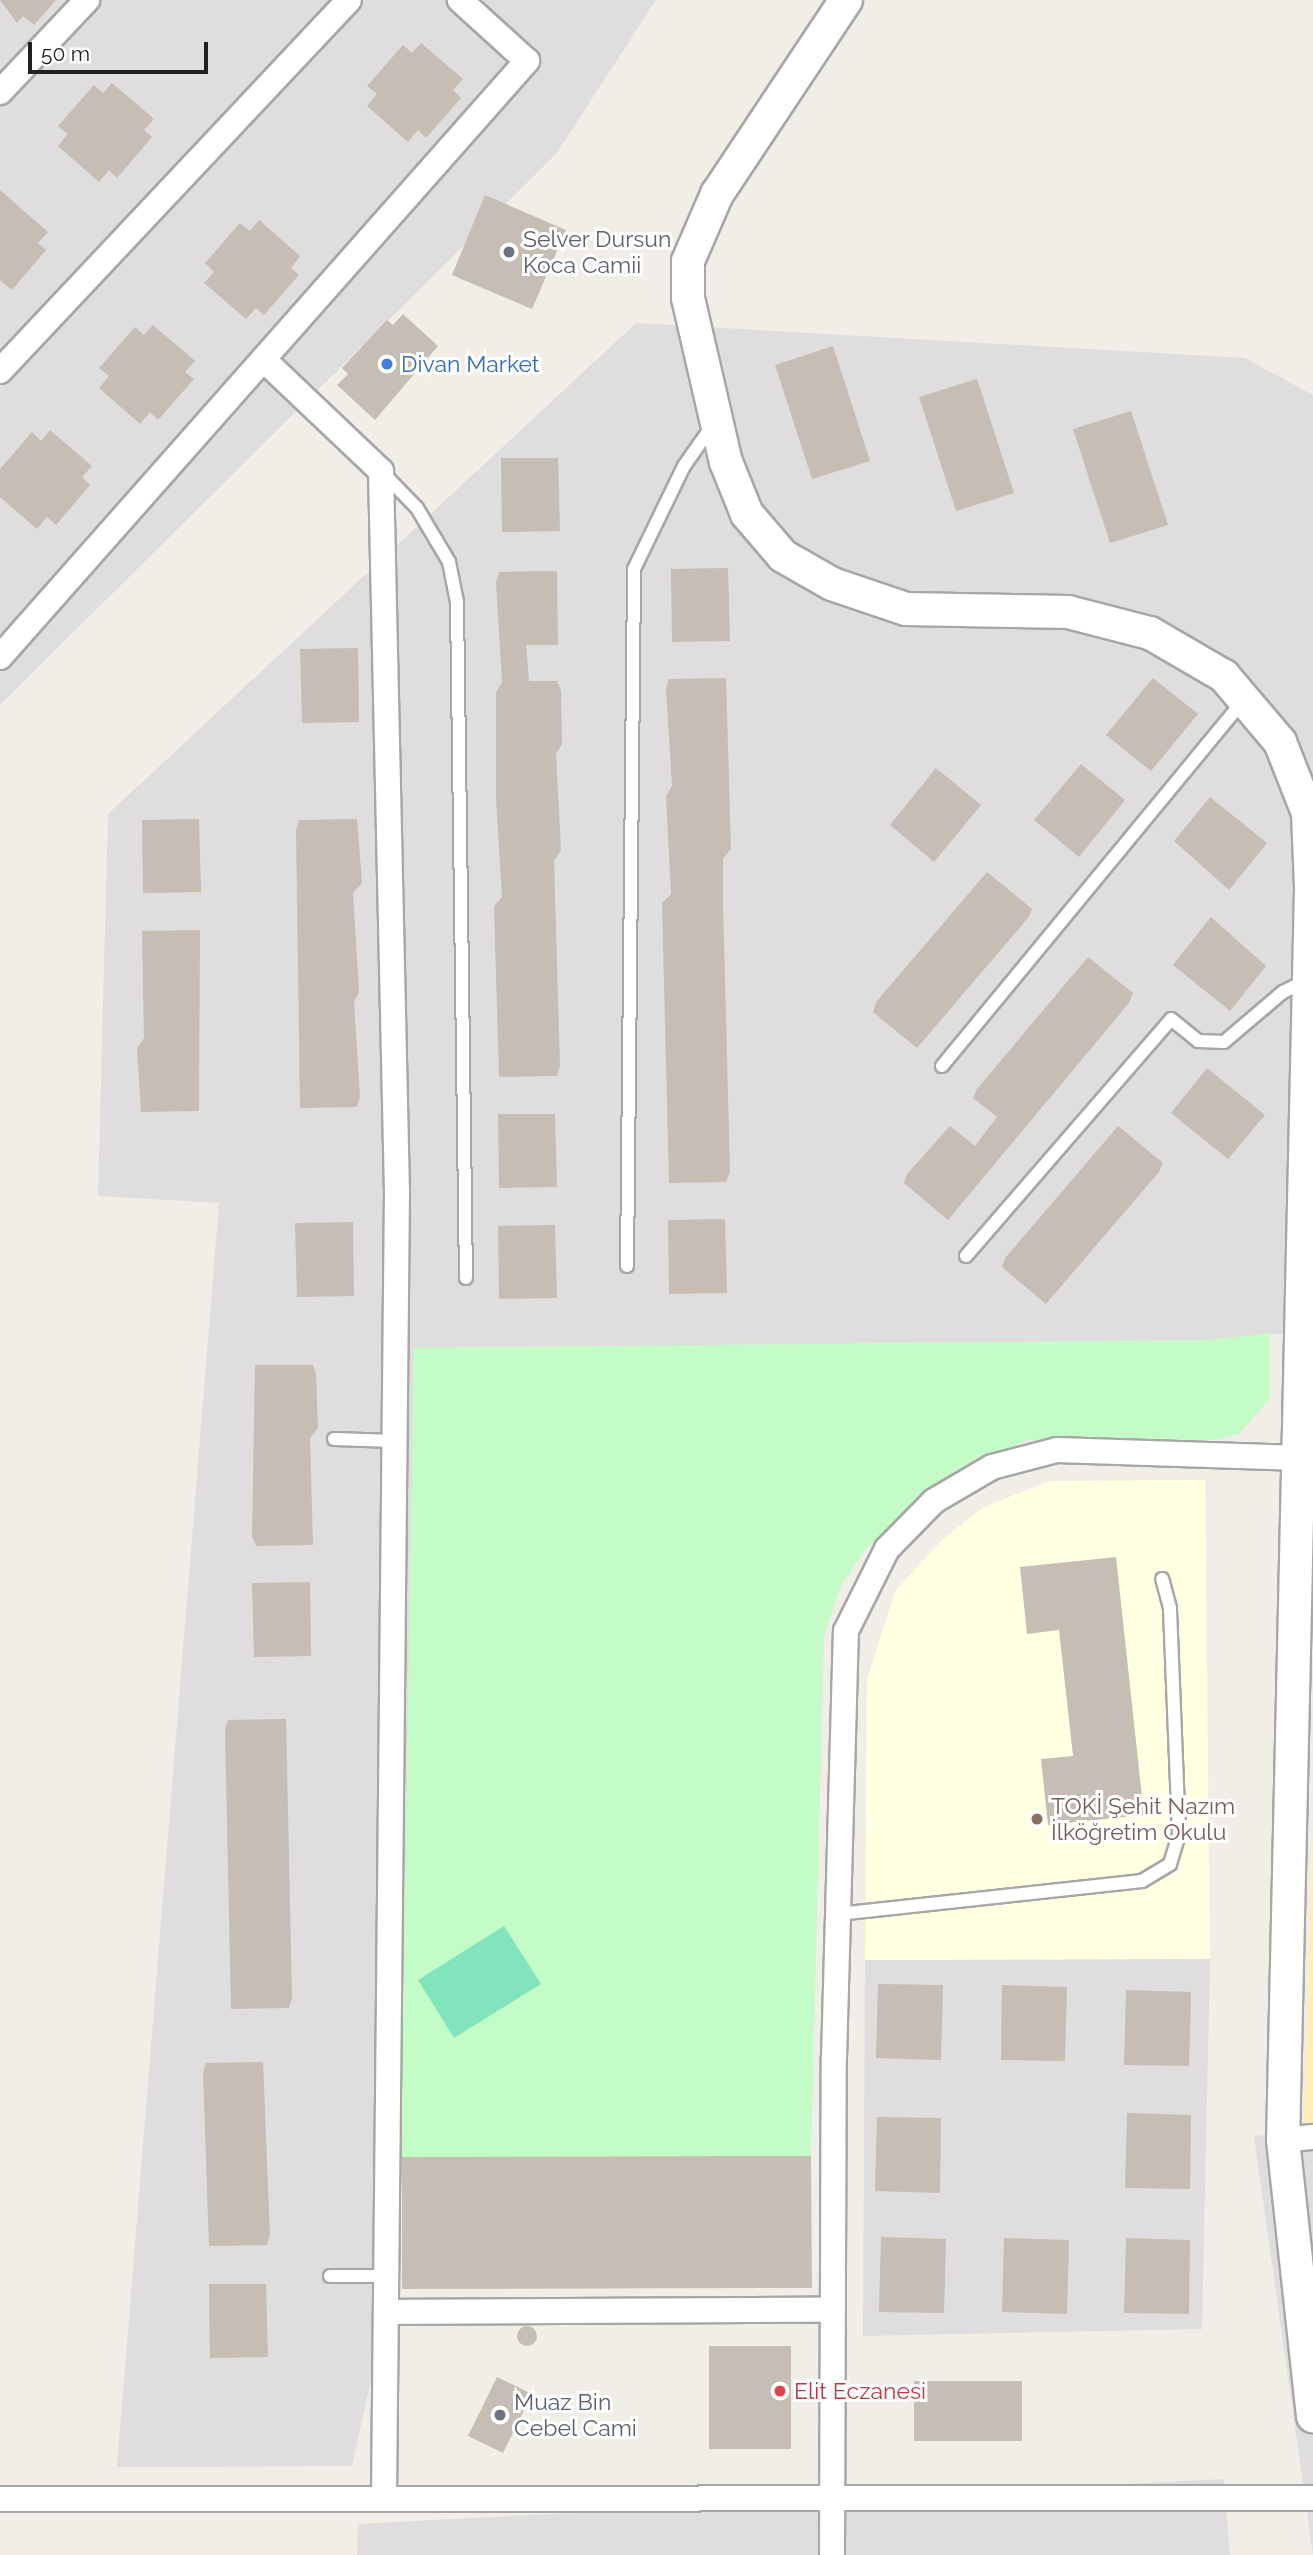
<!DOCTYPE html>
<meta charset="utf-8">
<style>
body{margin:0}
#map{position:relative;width:1313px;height:2555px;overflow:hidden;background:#f1eee7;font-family:Raleway,sans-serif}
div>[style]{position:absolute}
.residential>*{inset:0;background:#dfdddd}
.education>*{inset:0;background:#ffffe2}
.sand>*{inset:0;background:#ffefb7}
.park>*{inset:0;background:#c3fcc7}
.pitch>*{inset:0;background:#81e4bc}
.building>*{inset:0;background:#c6bdb5}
.round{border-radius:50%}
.roads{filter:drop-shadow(2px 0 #a7a7a7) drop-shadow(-2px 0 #a7a7a7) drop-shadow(0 2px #a7a7a7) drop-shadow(0 -2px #a7a7a7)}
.service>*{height:12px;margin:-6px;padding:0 6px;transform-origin:6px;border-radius:6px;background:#fff}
.minor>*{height:24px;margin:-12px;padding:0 12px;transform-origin:12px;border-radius:12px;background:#fff}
.tertiary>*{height:32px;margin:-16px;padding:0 16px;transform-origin:16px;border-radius:16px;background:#fff}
.dots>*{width:19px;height:19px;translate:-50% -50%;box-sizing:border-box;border:4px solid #fff;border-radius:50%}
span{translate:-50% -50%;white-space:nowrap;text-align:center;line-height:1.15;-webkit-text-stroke:6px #fff;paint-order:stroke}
.worship-label{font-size:23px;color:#5b616d}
.left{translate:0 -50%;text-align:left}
.shop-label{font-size:23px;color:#366cbe}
.education-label{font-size:23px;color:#785e54}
.health-label{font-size:23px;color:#be3a42}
.scale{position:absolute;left:28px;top:42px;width:180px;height:32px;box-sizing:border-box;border:4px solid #202020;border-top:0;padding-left:9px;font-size:21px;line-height:24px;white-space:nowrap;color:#202020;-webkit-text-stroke:5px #fff;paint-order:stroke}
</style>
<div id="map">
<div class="residential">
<div style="clip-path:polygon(0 0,656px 0,556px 154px,0 705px)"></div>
<div style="clip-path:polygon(636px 323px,1245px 358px,1313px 395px,1313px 1331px,1209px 1340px,414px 1348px,401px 2157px,386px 2312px,352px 2466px,117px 2467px,219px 1203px,98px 1196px,108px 814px)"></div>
<div style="clip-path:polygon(1210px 1959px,1202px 2329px,863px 2336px,865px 1960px)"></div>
<div style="clip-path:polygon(1313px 2131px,1313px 2555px,1254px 2136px)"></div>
<div style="clip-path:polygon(1224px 2479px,1230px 2555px,357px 2555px,358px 2524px)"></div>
</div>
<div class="education">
<div style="clip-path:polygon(1205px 1480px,1210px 1959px,865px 1960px,867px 1679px,896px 1590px,943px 1539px,984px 1507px,1050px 1481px)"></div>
</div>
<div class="sand">
<div style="clip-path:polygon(1313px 1824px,1313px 2131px,1304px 2132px)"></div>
</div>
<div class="park">
<div style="clip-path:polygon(1270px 1333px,1270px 1399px,1239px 1434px,1215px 1440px,1028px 1440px,971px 1464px,919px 1498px,866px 1549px,842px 1584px,824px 1636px,811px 2156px,401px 2157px,414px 1348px,1209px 1340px)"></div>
</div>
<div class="pitch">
<div style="clip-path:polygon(504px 1926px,541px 1984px,454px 2038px,418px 1980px)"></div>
</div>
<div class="building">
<div style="clip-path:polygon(0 0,56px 0,34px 25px,23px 16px,17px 23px)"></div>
<div style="clip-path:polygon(421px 43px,463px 79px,453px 90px,461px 98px,426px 138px,418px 130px,408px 142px,367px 106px,377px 94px,367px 86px,403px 45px,412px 53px)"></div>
<div style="clip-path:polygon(112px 83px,154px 119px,144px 130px,152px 137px,117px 178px,109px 170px,99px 182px,58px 146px,68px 134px,58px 126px,94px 85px,103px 93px)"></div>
<div style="clip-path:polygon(0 190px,48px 232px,38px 243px,46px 250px,12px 290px,0 280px)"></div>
<div style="clip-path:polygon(485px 195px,566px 230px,532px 309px,452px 275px)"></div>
<div style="clip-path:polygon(259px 220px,300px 256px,291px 268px,299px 275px,264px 315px,256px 308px,246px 319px,204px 283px,214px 272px,205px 263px,240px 223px,250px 231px)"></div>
<div style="clip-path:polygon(403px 314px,438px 346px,375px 420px,337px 385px,348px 374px,342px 368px,387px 320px,393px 325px)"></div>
<div style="clip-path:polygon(153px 325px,195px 361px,185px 372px,194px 379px,158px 420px,150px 412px,140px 424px,99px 388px,109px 376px,99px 368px,135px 327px,144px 335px)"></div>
<div style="clip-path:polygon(833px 346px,870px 461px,812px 479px,775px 365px)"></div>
<div style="clip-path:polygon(977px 379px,1014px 493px,956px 511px,919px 397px)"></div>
<div style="clip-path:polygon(1131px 411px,1168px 525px,1110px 543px,1073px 429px)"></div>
<div style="clip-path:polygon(50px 430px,92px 466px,82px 477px,90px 485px,56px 525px,47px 517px,37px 529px,0 497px,0 469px,32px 432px,41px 441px)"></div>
<div style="clip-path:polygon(501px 458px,558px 458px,560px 531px,502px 532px)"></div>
<div style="clip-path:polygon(728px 568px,730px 641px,672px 642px,671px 569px)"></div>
<div style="clip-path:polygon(557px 571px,558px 645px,526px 645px,529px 681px,557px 681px,561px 691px,562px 744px,556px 754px,561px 850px,554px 861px,560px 1066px,557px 1076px,499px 1077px,494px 906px,502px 897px,496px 798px,496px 692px,502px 682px,496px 582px,499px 572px)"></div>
<div style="clip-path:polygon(358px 648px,359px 722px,302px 723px,300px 649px)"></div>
<div style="clip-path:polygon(726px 678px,731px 849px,723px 859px,723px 903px,730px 1172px,726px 1182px,669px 1183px,662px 903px,671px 894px,666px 796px,672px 786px,666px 689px,669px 679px)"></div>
<div style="clip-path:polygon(1153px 678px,1198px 714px,1151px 771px,1106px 735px)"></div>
<div style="clip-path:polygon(1081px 764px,1125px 800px,1079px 857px,1034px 820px)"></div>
<div style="clip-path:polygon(936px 768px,981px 805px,934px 862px,890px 825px)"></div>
<div style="clip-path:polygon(1210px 797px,1267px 843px,1229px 890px,1174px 841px)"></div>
<div style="clip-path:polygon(199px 819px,201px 892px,143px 893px,142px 820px)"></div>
<div style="clip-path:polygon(357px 819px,362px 883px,353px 893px,359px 992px,354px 1002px,360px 1097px,357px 1107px,300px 1108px,296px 830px,299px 820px)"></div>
<div style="clip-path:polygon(987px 872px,1032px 909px,1028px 918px,917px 1048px,873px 1012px,876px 1002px)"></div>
<div style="clip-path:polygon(1211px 917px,1266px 966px,1230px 1011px,1173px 965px)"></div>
<div style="clip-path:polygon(200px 930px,199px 1111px,141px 1112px,137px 1048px,144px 1038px,142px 931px)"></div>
<div style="clip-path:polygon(1088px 957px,1133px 993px,1129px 1003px,948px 1220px,904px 1183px,907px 1174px,950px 1126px,975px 1146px,997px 1117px,973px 1098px,977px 1089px)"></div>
<div style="clip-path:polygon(1207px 1068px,1265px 1115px,1228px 1159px,1171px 1113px)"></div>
<div style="clip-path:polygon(498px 1114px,555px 1114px,557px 1187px,499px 1188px)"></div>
<div style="clip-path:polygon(1118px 1126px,1163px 1163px,1159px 1172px,1046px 1304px,1002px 1267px,1006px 1257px)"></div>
<div style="clip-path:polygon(725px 1219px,727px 1293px,669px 1294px,668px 1220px)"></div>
<div style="clip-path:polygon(353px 1222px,354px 1296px,297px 1297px,295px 1223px)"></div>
<div style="clip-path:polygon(555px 1225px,557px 1298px,499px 1299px,498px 1226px)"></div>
<div style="clip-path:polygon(255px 1365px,313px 1365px,316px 1374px,318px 1428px,310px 1438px,313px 1545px,256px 1546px,252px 1536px)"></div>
<div style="clip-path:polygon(1116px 1557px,1144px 1815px,1048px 1825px,1041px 1759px,1073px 1756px,1059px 1630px,1027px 1634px,1020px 1567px)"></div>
<div style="clip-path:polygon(310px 1582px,311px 1656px,254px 1657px,252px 1583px)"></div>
<div style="clip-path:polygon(286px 1719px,292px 1998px,289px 2008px,231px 2009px,225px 1730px,228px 1720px)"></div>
<div style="clip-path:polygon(878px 1984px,943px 1985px,941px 2060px,876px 2058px)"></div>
<div style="clip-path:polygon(1002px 1985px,1067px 1987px,1065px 2061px,1001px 2060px)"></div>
<div style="clip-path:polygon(1126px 1990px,1191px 1992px,1189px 2066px,1124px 2065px)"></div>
<div style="clip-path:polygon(263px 2062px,270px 2235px,267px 2245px,209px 2246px,203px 2073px,206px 2063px)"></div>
<div style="clip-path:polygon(1127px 2113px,1191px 2115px,1190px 2189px,1125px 2188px)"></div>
<div style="clip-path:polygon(877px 2117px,941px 2118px,940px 2193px,875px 2191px)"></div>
<div style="clip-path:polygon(811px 2156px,812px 2288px,402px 2289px,402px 2157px)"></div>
<div style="clip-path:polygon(881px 2237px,946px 2239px,944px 2313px,879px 2312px)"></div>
<div style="clip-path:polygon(1004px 2238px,1069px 2240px,1067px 2314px,1002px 2312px)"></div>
<div style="clip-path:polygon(1126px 2238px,1190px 2240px,1189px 2314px,1124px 2313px)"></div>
<div style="clip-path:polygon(209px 2284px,266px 2284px,268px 2357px,210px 2358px)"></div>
<div class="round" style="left:517px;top:2326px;width:20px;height:20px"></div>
<div style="clip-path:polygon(709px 2346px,791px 2346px,791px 2449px,709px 2449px)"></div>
<div style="clip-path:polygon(497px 2377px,532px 2394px,503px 2453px,468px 2436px)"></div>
<div style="clip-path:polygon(914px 2381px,1022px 2381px,1022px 2441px,914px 2441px)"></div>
</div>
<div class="roads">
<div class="service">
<div style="left:382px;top:472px;width:50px;rotate:45.8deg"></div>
<div style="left:417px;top:508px;width:63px;rotate:59.3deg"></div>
<div style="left:449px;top:562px;width:41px;rotate:78.7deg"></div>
<div style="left:457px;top:602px;width:676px;rotate:89.24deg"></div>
<div style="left:942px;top:1066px;width:475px;rotate:-50.5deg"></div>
<div style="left:966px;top:1256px;width:313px;rotate:-49.1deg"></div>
<div style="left:1171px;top:1019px;width:35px;rotate:39deg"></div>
<div style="left:1198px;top:1041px;width:26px;rotate:2deg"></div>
<div style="left:1224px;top:1042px;width:77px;rotate:-40.3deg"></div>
<div style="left:1283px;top:992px;width:28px;rotate:-26deg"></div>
<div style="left:627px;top:1266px;width:697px;rotate:-89.42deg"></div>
<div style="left:634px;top:569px;width:114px;rotate:-64.1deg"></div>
<div style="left:684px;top:466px;width:49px;rotate:-55deg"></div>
<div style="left:334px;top:1439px;width:61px;rotate:1.9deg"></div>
<div style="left:838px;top:1914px;width:306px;rotate:-6.2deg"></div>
<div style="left:1142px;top:1881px;width:33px;rotate:-31deg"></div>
<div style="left:1170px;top:1864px;width:31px;rotate:-73deg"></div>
<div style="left:1179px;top:1834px;width:226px;rotate:-92.3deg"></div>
<div style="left:1170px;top:1608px;width:30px;rotate:-105deg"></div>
<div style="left:330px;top:2276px;width:56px"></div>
</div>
<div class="minor">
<div style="left:0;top:92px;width:127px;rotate:-46.6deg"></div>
<div style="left:264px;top:360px;width:161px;rotate:43.5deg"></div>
<div style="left:381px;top:471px;width:720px;rotate:88.73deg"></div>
<div style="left:397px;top:1191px;width:1306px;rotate:90.57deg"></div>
<div style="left:0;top:371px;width:509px;rotate:-46.75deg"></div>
<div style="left:0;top:657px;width:796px;rotate:-48.52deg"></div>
<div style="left:527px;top:61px;width:91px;rotate:-137.7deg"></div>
<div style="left:1283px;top:2140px;width:30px;rotate:-6deg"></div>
<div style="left:386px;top:2312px;width:447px;rotate:-0.3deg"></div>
<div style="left:0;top:2499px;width:1313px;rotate:-0.04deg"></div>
<div style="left:832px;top:2555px;width:497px;rotate:-89.8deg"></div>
<div style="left:834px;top:2058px;width:427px;rotate:-88.4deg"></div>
<div style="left:846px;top:1631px;width:92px;rotate:-63.4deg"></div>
<div style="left:887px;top:1549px;width:67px;rotate:-45.6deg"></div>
<div style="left:934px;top:1501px;width:67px;rotate:-30.4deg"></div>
<div style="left:992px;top:1467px;width:67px;rotate:-14.7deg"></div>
<div style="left:1057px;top:1450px;width:236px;rotate:1.9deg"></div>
</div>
<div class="tertiary">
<div style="left:846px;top:0;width:233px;rotate:123.6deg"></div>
<div style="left:717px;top:194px;width:73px;rotate:113.4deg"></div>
<div style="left:688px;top:261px;width:37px;rotate:90deg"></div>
<div style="left:688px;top:298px;width:168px;rotate:77deg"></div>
<div style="left:726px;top:462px;width:56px;rotate:68deg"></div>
<div style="left:747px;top:514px;width:55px;rotate:49.4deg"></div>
<div style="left:783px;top:556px;width:56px;rotate:29.7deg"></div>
<div style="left:832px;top:584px;width:78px;rotate:18.7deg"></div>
<div style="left:906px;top:609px;width:162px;rotate:1.1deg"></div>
<div style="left:1068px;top:612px;width:85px;rotate:14.4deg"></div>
<div style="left:1150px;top:633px;width:86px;rotate:30.2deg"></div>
<div style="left:1224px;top:676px;width:87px;rotate:49.7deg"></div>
<div style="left:1280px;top:742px;width:76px;rotate:68.5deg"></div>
<div style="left:1308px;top:813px;width:76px;rotate:87.7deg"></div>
<div style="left:1311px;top:889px;width:1251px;rotate:91.28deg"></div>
<div style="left:1283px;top:2140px;width:278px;rotate:83.8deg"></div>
</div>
</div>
<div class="dots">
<div style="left:509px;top:252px;background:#6b7280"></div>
<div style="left:387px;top:364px;background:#3f7fe0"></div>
<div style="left:1037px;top:1819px;background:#8d6e63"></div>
<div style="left:780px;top:2391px;background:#e0444e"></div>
<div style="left:500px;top:2415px;background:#6b7280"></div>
</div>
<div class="worship-label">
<span class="left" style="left:523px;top:252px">Selver Dursun<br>Koca Camii</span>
<span class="left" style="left:514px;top:2415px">Muaz Bin<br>Cebel Cami</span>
</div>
<div class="shop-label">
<span class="left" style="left:401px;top:364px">Divan Market</span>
</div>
<div class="education-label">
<span class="left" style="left:1051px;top:1819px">TOKİ Şehit Nazım<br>İlköğretim Okulu</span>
</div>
<div class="health-label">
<span class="left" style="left:794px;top:2391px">Elit Eczanesi</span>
</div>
<div class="scale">50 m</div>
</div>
